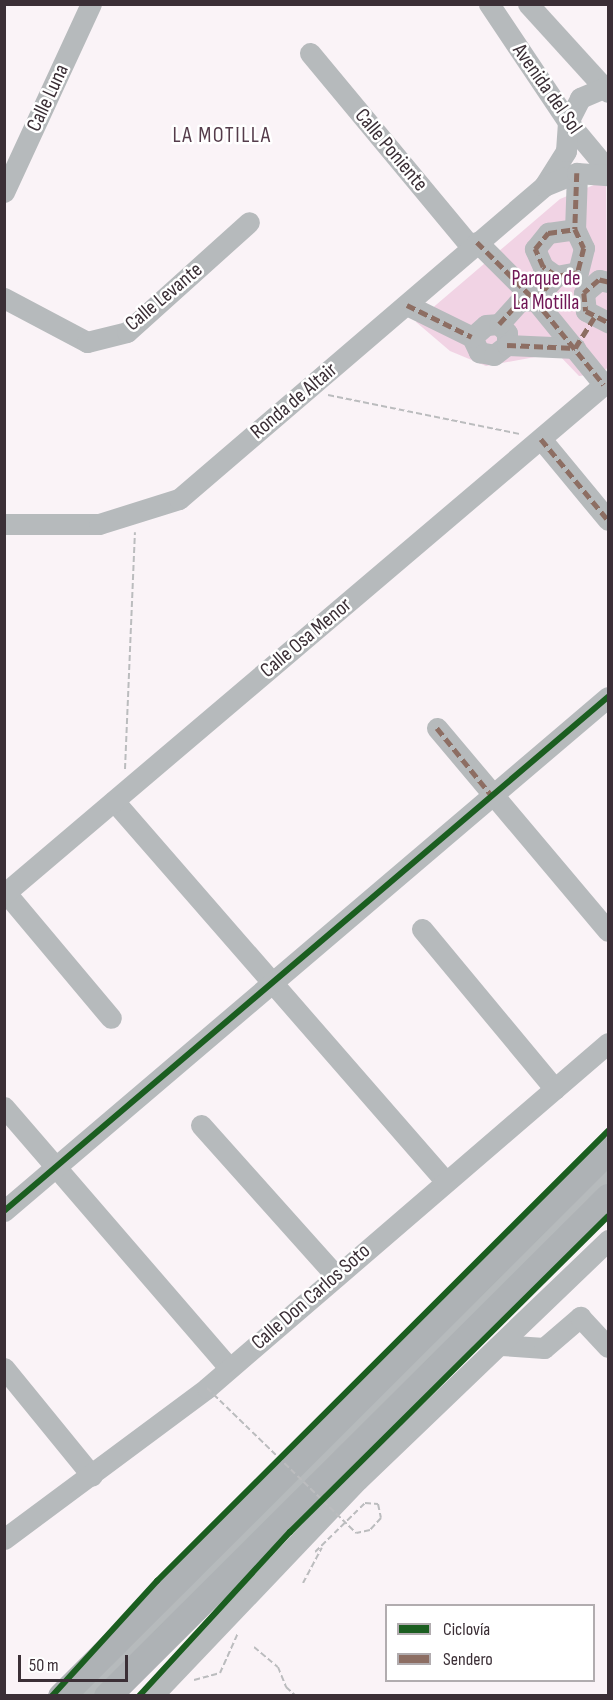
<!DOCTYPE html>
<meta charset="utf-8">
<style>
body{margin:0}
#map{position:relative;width:613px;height:1700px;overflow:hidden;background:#faf3f7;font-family:"Sofia Sans Condensed",sans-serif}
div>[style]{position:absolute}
.green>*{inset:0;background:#f1d3e4}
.path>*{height:2px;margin-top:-1px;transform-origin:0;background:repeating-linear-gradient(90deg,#bbbcbe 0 6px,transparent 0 9px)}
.minor>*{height:21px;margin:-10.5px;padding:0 10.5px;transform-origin:10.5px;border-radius:10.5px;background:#b6babc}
.major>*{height:27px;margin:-13.5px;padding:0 13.5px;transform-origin:13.5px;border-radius:13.5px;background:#aeb2b5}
.path-bridge>*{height:2px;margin-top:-1px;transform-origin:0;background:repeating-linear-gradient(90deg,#bbbcbe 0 6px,transparent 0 9px)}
.quiet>*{height:4.5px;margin-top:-2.25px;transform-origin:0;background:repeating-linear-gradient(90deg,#8d6e63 0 9px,transparent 0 13.5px)}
.cycleway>*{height:6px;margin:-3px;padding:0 3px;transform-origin:3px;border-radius:3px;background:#1b5e20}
span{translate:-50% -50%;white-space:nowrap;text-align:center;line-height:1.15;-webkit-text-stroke:5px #fff;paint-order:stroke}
.street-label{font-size:21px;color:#3b2f36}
.park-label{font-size:21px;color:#701655}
.neighbourhood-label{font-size:22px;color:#553c4b;letter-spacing:1.5px}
.frame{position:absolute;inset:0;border:6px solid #3b2f36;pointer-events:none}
.legend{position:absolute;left:385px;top:1604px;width:210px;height:78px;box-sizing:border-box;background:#fff;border:2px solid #b1acaf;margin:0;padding:8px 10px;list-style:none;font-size:18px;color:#3b2f36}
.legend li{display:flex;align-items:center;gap:12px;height:30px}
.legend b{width:30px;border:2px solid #b1acaf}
.scale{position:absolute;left:18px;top:1655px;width:110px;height:27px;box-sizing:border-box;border:3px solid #3b2f36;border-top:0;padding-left:8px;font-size:18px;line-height:21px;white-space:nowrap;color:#3b2f36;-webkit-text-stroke:4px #fff;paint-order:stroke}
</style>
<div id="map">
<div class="green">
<div style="clip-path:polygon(606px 180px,608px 367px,602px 373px,579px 376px,557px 353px,486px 366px,450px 351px,416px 322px,560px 199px)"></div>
</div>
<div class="path">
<div style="left:328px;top:395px;width:195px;rotate:11.5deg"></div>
<div style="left:125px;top:769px;width:237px;rotate:-87.6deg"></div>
<div style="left:315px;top:1552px;width:70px;rotate:-44.4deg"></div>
<div style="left:365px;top:1503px;width:13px;rotate:4deg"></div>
<div style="left:378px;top:1504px;width:14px;rotate:78deg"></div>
<div style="left:381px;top:1518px;width:16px;rotate:133deg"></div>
<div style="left:370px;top:1530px;width:14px;rotate:168deg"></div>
<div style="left:303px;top:1583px;width:40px;rotate:-62deg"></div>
<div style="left:254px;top:1647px;width:31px;rotate:40deg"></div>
<div style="left:278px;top:1667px;width:22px;rotate:68deg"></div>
<div style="left:286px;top:1687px;width:13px;rotate:42deg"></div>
<div style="left:194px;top:1680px;width:27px;rotate:-15deg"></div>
<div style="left:220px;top:1673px;width:44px;rotate:-65.8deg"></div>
</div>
<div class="minor">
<div style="left:489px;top:4px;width:142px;rotate:56.2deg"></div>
<div style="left:568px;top:122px;width:62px;rotate:50.2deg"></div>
<div style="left:528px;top:4px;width:119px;rotate:47.7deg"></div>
<div style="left:310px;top:53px;width:252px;rotate:50.3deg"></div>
<div style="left:577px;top:173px;width:56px;rotate:92deg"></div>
<div style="left:575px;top:229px;width:21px;rotate:65deg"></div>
<div style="left:584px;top:248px;width:25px;rotate:104deg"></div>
<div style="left:544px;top:186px;width:41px;rotate:-57.8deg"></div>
<div style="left:566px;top:151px;width:29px;rotate:-86deg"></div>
<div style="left:568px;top:122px;width:27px;rotate:-63deg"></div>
<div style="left:580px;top:98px;width:26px;rotate:-23deg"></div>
<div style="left:4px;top:192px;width:207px;rotate:-65.2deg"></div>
<div style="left:477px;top:242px;width:82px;rotate:45deg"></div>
<div style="left:535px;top:300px;width:109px;rotate:50.9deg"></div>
<div style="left:556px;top:276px;width:16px;rotate:-145deg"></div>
<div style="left:543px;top:267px;width:20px;rotate:-114deg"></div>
<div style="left:535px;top:249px;width:21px;rotate:-51deg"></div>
<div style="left:548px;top:233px;width:27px;rotate:-8deg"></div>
<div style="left:608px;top:282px;width:9px;rotate:-167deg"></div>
<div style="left:599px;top:280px;width:20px;rotate:139deg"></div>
<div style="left:584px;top:293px;width:18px;rotate:84deg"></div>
<div style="left:586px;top:311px;width:25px;rotate:27deg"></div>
<div style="left:4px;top:298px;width:94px;rotate:27.9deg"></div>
<div style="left:87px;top:342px;width:41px;rotate:-14deg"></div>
<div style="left:127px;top:332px;width:164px;rotate:-42deg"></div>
<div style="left:407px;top:305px;width:72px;rotate:26.2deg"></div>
<div style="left:472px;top:337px;width:17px;rotate:65deg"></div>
<div style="left:479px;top:352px;width:15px;rotate:11deg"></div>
<div style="left:494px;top:355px;width:16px;rotate:-38deg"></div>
<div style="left:507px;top:345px;width:12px;rotate:-90deg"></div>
<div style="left:507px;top:333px;width:12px;rotate:-132deg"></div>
<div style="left:499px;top:324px;width:13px;rotate:176deg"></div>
<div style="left:486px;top:325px;width:18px;rotate:139deg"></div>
<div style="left:499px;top:324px;width:31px;rotate:-48deg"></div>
<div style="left:520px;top:301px;width:15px;rotate:-4deg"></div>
<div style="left:535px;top:300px;width:32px;rotate:-49deg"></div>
<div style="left:556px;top:276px;width:22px;rotate:-10deg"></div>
<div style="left:507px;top:345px;width:68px;rotate:2.5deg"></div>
<div style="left:541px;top:439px;width:105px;rotate:50.4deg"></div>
<div style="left:4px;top:524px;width:95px"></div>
<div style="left:99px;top:524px;width:84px;rotate:-17.4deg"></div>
<div style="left:179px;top:499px;width:481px;rotate:-40.6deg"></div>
<div style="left:544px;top:186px;width:35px;rotate:-22deg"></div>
<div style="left:577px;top:173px;width:31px;rotate:4deg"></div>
<div style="left:437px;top:728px;width:265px;rotate:49.9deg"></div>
<div style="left:114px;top:801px;width:505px;rotate:48.93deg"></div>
<div style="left:6px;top:893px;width:163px;rotate:50deg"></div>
<div style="left:4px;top:894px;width:792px;rotate:-40.34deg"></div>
<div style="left:422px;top:929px;width:208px;rotate:50.3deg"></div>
<div style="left:4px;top:1107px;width:345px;rotate:49.2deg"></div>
<div style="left:201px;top:1125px;width:203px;rotate:48.2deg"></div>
<div style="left:4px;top:1211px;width:793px;rotate:-40.4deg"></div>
<div style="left:501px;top:1345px;width:43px;rotate:4deg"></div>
<div style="left:544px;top:1348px;width:48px;rotate:-40.7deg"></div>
<div style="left:580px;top:1317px;width:41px;rotate:47deg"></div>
<div style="left:4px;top:1368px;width:139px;rotate:50.8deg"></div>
<div style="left:4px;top:1539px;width:253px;rotate:-36.6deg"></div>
<div style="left:207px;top:1388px;width:529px;rotate:-40.71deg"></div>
<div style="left:90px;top:1696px;width:735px;rotate:-45.17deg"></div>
<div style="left:152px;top:1696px;width:298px;rotate:-46.4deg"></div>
<div style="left:358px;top:1480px;width:347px;rotate:-43.8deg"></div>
</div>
<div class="major">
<div style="left:61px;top:1696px;width:773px;rotate:-44.95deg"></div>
<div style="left:107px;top:1696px;width:707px;rotate:-44.89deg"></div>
</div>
<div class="path-bridge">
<div style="left:207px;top:1388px;width:208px;rotate:44.2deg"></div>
</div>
<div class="quiet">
<div style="left:577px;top:173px;width:56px;rotate:92deg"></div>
<div style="left:575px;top:229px;width:21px;rotate:65deg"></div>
<div style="left:584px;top:248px;width:25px;rotate:104deg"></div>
<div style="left:477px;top:242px;width:82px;rotate:45deg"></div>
<div style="left:535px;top:300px;width:109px;rotate:50.9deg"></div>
<div style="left:556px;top:276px;width:16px;rotate:-145deg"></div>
<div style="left:543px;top:267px;width:20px;rotate:-114deg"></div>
<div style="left:535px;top:249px;width:21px;rotate:-51deg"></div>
<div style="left:548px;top:233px;width:27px;rotate:-8deg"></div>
<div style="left:608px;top:282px;width:9px;rotate:-167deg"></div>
<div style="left:599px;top:280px;width:20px;rotate:139deg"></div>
<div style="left:584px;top:293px;width:18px;rotate:84deg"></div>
<div style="left:586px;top:311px;width:25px;rotate:27deg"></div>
<div style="left:407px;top:305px;width:72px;rotate:26.2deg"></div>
<div style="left:499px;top:324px;width:31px;rotate:-48deg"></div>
<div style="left:520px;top:301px;width:15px;rotate:-4deg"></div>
<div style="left:535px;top:300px;width:32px;rotate:-49deg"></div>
<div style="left:556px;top:276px;width:22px;rotate:-10deg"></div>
<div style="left:507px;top:345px;width:68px;rotate:2.5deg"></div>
<div style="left:575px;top:348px;width:36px;rotate:-58deg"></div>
<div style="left:541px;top:439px;width:105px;rotate:50.4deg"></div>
<div style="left:437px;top:728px;width:87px;rotate:51deg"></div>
</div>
<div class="cycleway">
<div style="left:4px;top:1211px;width:793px;rotate:-40.4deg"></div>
<div style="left:52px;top:1696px;width:156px;rotate:-47.6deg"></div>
<div style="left:157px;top:1581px;width:637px;rotate:-44.94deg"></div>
<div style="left:139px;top:1696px;width:223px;rotate:-47.4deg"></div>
<div style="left:290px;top:1532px;width:448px;rotate:-44.8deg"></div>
</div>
<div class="street-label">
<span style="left:547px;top:89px;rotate:55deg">Avenida del Sol</span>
<span style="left:48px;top:98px;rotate:-65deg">Calle Luna</span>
<span style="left:391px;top:150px;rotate:50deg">Calle Poniente</span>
<span style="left:164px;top:297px;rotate:-40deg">Calle Levante</span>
<span style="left:294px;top:401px;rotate:-40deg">Ronda de Altair</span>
<span style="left:306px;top:638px;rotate:-40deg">Calle Osa Menor</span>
<span style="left:311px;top:1297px;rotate:-41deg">Calle Don Carlos Soto</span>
</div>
<div class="park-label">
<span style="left:546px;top:291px">Parque de<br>La Motilla</span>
</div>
<div class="neighbourhood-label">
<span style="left:222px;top:136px">LA MOTILLA</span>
</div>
<div class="frame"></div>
<ul class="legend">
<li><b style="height:8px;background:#1b5e20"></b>Ciclovía</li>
<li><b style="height:8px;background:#8d6e63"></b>Sendero</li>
</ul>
<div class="scale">50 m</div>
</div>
